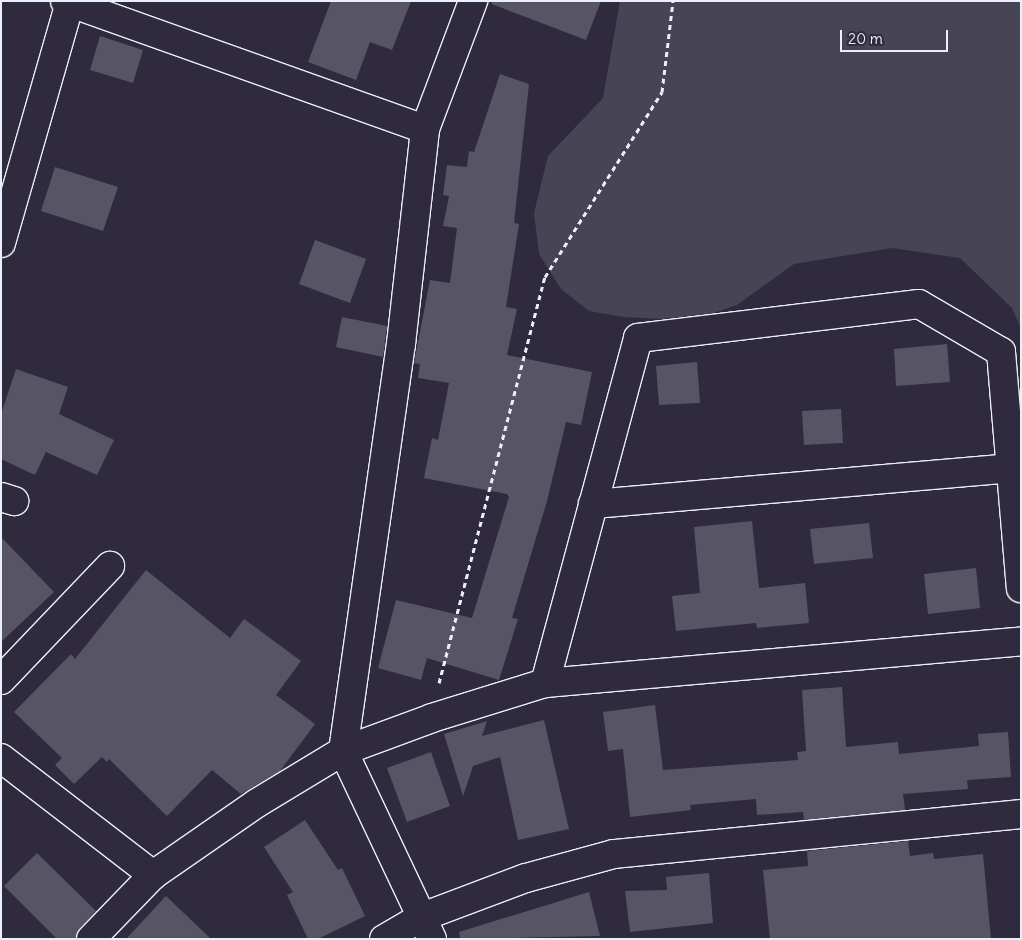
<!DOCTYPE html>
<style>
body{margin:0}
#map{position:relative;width:1022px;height:940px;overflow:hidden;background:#2f2a3d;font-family:Delius,sans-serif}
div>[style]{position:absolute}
.green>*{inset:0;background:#464455}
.building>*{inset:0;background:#575565}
.path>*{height:3px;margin-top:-1.5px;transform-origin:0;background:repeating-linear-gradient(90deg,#e8f1f8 0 5px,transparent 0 9px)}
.roads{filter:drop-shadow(1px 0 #e8f1f8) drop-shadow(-1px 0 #e8f1f8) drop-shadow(0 1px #e8f1f8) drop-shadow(0 -1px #e8f1f8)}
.street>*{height:28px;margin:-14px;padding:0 14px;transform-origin:14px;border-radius:14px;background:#2f2a3d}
span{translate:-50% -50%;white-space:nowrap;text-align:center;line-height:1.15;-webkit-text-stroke:4px #2f2a3d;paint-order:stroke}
.frame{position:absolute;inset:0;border:2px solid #e8f1f8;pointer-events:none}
.scale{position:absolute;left:840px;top:30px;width:108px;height:22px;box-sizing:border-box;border:2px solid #e8f1f8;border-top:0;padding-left:6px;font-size:15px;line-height:18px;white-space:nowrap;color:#e8f1f8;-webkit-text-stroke:4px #2f2a3d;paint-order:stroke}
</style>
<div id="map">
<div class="green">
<div style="clip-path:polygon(620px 1px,1021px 1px,1021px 329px,1012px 308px,960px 258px,892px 248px,794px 264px,737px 305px,710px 314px,662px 319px,624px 317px,589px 311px,561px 289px,539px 254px,534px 213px,548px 156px,603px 98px)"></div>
</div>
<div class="building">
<div style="clip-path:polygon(331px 1px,411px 1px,392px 50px,370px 42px,356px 80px,308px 62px)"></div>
<div style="clip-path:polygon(492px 1px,601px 1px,586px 40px,492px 4px)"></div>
<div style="clip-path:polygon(100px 36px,143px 50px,133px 83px,90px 70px)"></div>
<div style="clip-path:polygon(500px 74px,529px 84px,514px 223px,519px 224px,506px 307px,517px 309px,507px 355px,592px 372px,581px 425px,566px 422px,547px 501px,512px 618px,518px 619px,499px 680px,427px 658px,421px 680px,378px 668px,396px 600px,472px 618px,509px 497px,507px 494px,424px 478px,432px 438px,438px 440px,449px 383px,418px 378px,420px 364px,414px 363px,430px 280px,450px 283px,457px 228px,443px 226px,449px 196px,443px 195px,447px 165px,467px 167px,469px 151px,474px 152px)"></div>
<div style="clip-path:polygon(55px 167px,118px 187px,103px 231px,41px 211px)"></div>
<div style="clip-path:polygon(315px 240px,366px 259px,350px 303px,299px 284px)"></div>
<div style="clip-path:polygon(342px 317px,387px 326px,383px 357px,336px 347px)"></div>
<div style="clip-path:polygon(947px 344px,950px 382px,896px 386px,894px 349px)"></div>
<div style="clip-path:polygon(697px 362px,700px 403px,659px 405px,656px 366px)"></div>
<div style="clip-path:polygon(16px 369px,68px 387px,59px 414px,114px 440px,97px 475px,46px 452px,35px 475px,1px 459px,1px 414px)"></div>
<div style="clip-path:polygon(841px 409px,843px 443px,804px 445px,802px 411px)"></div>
<div style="clip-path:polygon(752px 521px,759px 588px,805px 583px,809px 623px,757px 628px,756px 623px,676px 631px,672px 596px,700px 593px,694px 527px)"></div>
<div style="clip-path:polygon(869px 523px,873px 558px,814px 564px,810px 529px)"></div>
<div style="clip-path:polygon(1px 537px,54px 592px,1px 642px)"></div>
<div style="clip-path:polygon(976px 568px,980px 608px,928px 614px,924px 574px)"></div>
<div style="clip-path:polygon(146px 570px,230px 638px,244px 619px,301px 661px,276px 695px,315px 724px,280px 771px,241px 794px,212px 770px,167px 816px,109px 759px,107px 762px,102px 757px,74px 784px,55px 765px,62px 758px,14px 712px,71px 654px,75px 659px)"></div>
<div style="clip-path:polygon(842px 687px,846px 747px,898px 742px,899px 754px,979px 746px,978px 734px,1008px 732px,1011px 777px,967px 780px,968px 789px,903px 794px,905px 810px,804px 820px,803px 812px,757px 815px,756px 799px,690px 805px,691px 810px,630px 817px,623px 749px,608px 751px,603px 712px,655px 705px,663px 770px,798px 760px,797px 752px,806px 751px,802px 690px)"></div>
<div style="clip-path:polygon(544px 720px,569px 829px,518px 840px,500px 757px,473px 766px,463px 796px,444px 734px,487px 721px,482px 736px)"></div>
<div style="clip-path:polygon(431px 752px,450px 806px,407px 822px,387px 768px)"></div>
<div style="clip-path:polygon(305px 820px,338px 870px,342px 868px,365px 916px,318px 939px,308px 939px,287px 895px,293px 892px,264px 847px)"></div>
<div style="clip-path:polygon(908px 841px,910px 856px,933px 853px,934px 859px,983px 854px,991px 939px,770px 939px,763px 870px,808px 866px,807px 851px)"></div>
<div style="clip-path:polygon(37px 853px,96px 911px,80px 928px,76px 939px,57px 939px,4px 886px)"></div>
<div style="clip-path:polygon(709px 873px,713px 923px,630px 932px,625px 891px,667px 890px,666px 877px)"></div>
<div style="clip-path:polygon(589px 892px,600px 936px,460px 939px,459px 932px)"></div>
<div style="clip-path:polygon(166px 896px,211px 939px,126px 939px)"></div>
</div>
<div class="path">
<div style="left:439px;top:683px;width:420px;rotate:-75.4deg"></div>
<div style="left:545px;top:277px;width:219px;rotate:-57.7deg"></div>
<div style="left:662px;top:92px;width:92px;rotate:-83.1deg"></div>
</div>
<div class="roads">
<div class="street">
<div style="left:65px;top:1px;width:382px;rotate:19.6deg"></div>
<div style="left:1px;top:243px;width:250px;rotate:-74deg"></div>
<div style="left:1px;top:497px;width:14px;rotate:17deg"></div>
<div style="left:593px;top:504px;width:419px;rotate:-4.9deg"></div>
<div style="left:1px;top:680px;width:158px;rotate:-46.3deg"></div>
<div style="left:545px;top:683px;width:357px;rotate:-74.9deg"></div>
<div style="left:638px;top:338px;width:283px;rotate:-6.9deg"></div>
<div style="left:919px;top:304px;width:95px;rotate:30.3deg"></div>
<div style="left:1001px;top:352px;width:237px;rotate:85.2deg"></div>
<div style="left:1px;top:758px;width:192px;rotate:37.6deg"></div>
<div style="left:91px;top:939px;width:89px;rotate:-45.9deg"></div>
<div style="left:153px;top:875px;width:126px;rotate:-34.7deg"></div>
<div style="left:257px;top:803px;width:100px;rotate:-31.2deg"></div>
<div style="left:343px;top:751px;width:95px;rotate:-20.3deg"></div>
<div style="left:432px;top:718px;width:118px;rotate:-17.2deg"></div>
<div style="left:545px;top:683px;width:478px;rotate:-5deg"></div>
<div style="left:384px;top:939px;width:44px;rotate:-30.1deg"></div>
<div style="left:422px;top:917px;width:111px;rotate:-20.6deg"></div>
<div style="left:526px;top:878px;width:91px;rotate:-15.3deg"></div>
<div style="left:614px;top:854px;width:409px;rotate:-5.6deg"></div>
<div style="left:432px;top:939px;width:208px;rotate:-115.3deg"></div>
<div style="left:343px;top:751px;width:411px;rotate:-81.9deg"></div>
<div style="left:401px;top:344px;width:216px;rotate:-83.6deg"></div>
<div style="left:425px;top:129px;width:137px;rotate:-69.4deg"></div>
</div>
</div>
<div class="frame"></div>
<div class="scale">20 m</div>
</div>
